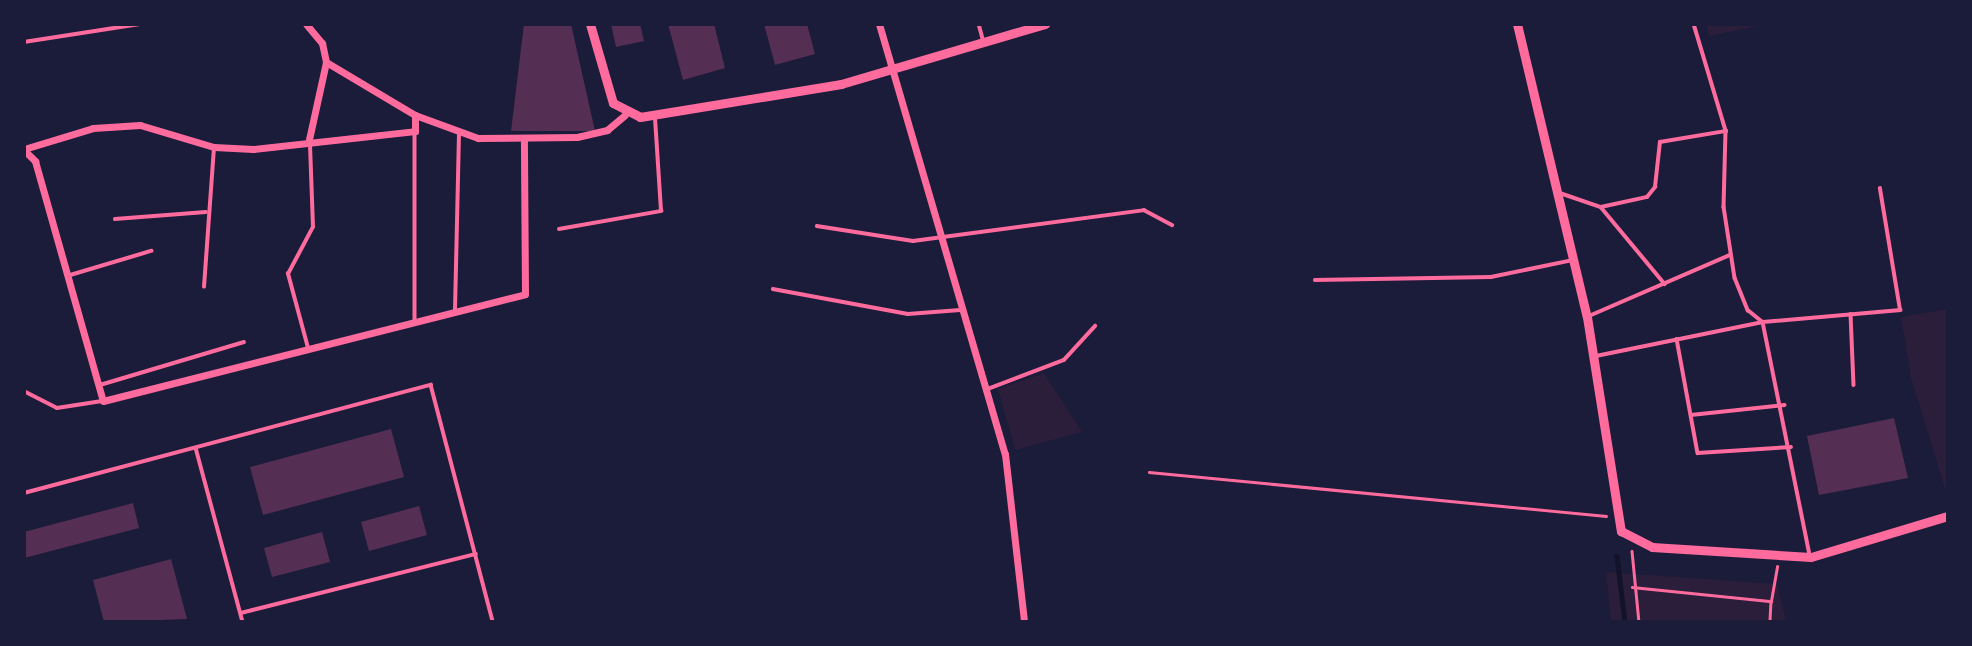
<!DOCTYPE html>
<style>
body{margin:0}
#map{position:relative;width:1972px;height:646px;overflow:hidden;background:#1b1b3a;font-family:"Exo 2",sans-serif}
div>[style]{position:absolute}
.green>*{inset:0;background:#2a1e3b}
.stream>*{height:4.5px;margin:-2.25px;padding:0 2.25px;transform-origin:2.25px;border-radius:2.25px;background:#12122b}
.building>*{inset:0;background:#542f53}
.path>*{height:2.5px;margin:-1.25px;padding:0 1.25px;transform-origin:1.25px;border-radius:1.25px;background:#ff6b9d}
.service>*{height:3.5px;margin:-1.75px;padding:0 1.75px;transform-origin:1.75px;border-radius:1.75px;background:#ff6b9d}
.minor>*{height:7px;margin:-3.5px;padding:0 3.5px;transform-origin:3.5px;border-radius:3.5px;background:#ff6b9d}
.tertiary>*{height:9px;margin:-4.5px;padding:0 4.5px;transform-origin:4.5px;border-radius:4.5px;background:#ff6b9d}
span{translate:-50% -50%;white-space:nowrap;text-align:center;line-height:1.15;-webkit-text-stroke:7px #1b1b3a;paint-order:stroke}
.frame{position:absolute;inset:0;border:26px solid #1b1b3a;pointer-events:none}
</style>
<div id="map">
<div class="green">
<div style="clip-path:polygon(1706px 24px,1764px 24px,1764px 25px,1709px 36px)"></div>
<div style="clip-path:polygon(1947px 309px,1948px 309px,1947px 495px,1911px 378px,1901px 317px)"></div>
<div style="clip-path:polygon(1044px 373px,1082px 432px,1015px 450px,998px 389px)"></div>
<div style="clip-path:polygon(1606px 572px,1777px 584px,1786px 621px,1611px 621px)"></div>
</div>
<div class="stream">
<div style="left:1617px;top:556px;width:66px;rotate:83.1deg"></div>
</div>
<div class="building">
<div style="clip-path:polygon(524px 24px,571px 24px,595px 131px,511px 131px)"></div>
<div style="clip-path:polygon(611px 24px,640px 24px,644px 41px,616px 47px)"></div>
<div style="clip-path:polygon(668px 24px,714px 24px,725px 68px,683px 80px)"></div>
<div style="clip-path:polygon(764px 24px,807px 24px,815px 54px,775px 65px)"></div>
<div style="clip-path:polygon(1894px 418px,1908px 478px,1819px 495px,1807px 436px)"></div>
<div style="clip-path:polygon(391px 429px,404px 477px,263px 515px,250px 467px)"></div>
<div style="clip-path:polygon(133px 503px,139px 528px,24px 558px,24px 532px)"></div>
<div style="clip-path:polygon(419px 506px,427px 535px,369px 551px,361px 522px)"></div>
<div style="clip-path:polygon(322px 532px,330px 562px,272px 577px,264px 548px)"></div>
<div style="clip-path:polygon(171px 559px,187px 619px,104px 622px,93px 580px)"></div>
</div>
<div class="path">
<div style="left:1149px;top:472px;width:459px;rotate:5.5deg"></div>
<div style="left:1632px;top:551px;width:71px;rotate:84.4deg"></div>
<div style="left:1632px;top:587px;width:140px;rotate:5.8deg"></div>
<div style="left:1771px;top:601px;width:21px;rotate:93deg"></div>
<div style="left:1771px;top:601px;width:35px;rotate:-80deg"></div>
</div>
<div class="service">
<div style="left:979px;top:24px;width:16px;rotate:75deg"></div>
<div style="left:1694px;top:24px;width:112px;rotate:73.3deg"></div>
<div style="left:1726px;top:131px;width:76px;rotate:91.5deg"></div>
<div style="left:1724px;top:207px;width:72px;rotate:81.2deg"></div>
<div style="left:1735px;top:278px;width:35px;rotate:68deg"></div>
<div style="left:1748px;top:310px;width:19px;rotate:39deg"></div>
<div style="left:1763px;top:322px;width:238px;rotate:78.6deg"></div>
<div style="left:24px;top:42px;width:117px;rotate:-8.8deg"></div>
<div style="left:415px;top:133px;width:188px;rotate:90deg"></div>
<div style="left:1560px;top:193px;width:43px;rotate:18.9deg"></div>
<div style="left:1601px;top:207px;width:100px;rotate:50.3deg"></div>
<div style="left:1601px;top:207px;width:47px;rotate:-12.3deg"></div>
<div style="left:1647px;top:197px;width:13px;rotate:-51deg"></div>
<div style="left:1655px;top:187px;width:45px;rotate:-83.7deg"></div>
<div style="left:1660px;top:142px;width:67px;rotate:-9.5deg"></div>
<div style="left:115px;top:219px;width:91px;rotate:-4.4deg"></div>
<div style="left:817px;top:226px;width:97px;rotate:8.9deg"></div>
<div style="left:913px;top:241px;width:233px;rotate:-7.6deg"></div>
<div style="left:1144px;top:210px;width:32px;rotate:28deg"></div>
<div style="left:559px;top:229px;width:104px;rotate:-10deg"></div>
<div style="left:661px;top:211px;width:94px;rotate:-93.7deg"></div>
<div style="left:67px;top:276px;width:88px;rotate:-16.6deg"></div>
<div style="left:1315px;top:280px;width:176px;rotate:-1deg"></div>
<div style="left:1491px;top:277px;width:84px;rotate:-11.7deg"></div>
<div style="left:204px;top:287px;width:138px;rotate:-85.9deg"></div>
<div style="left:773px;top:289px;width:137px;rotate:10.5deg"></div>
<div style="left:908px;top:314px;width:52px;rotate:-4.4deg"></div>
<div style="left:455px;top:310px;width:178px;rotate:-88.7deg"></div>
<div style="left:1851px;top:314px;width:71px;rotate:87.6deg"></div>
<div style="left:1589px;top:316px;width:154px;rotate:-23.4deg"></div>
<div style="left:1677px;top:339px;width:116px;rotate:79.6deg"></div>
<div style="left:1698px;top:453px;width:93px;rotate:-3.7deg"></div>
<div style="left:308px;top:348px;width:77px;rotate:-105.1deg"></div>
<div style="left:288px;top:274px;width:53px;rotate:-62deg"></div>
<div style="left:313px;top:227px;width:82px;rotate:-92.1deg"></div>
<div style="left:1596px;top:356px;width:170px;rotate:-11.5deg"></div>
<div style="left:1763px;top:322px;width:138px;rotate:-5deg"></div>
<div style="left:1900px;top:310px;width:123px;rotate:-99.4deg"></div>
<div style="left:100px;top:385px;width:150px;rotate:-16.6deg"></div>
<div style="left:988px;top:389px;width:81px;rotate:-20.9deg"></div>
<div style="left:1064px;top:360px;width:46px;rotate:-47.6deg"></div>
<div style="left:24px;top:391px;width:37px;rotate:27deg"></div>
<div style="left:57px;top:408px;width:47px;rotate:-8.7deg"></div>
<div style="left:1691px;top:415px;width:94px;rotate:-6.1deg"></div>
<div style="left:196px;top:448px;width:180px;rotate:74.9deg"></div>
<div style="left:24px;top:493px;width:421px;rotate:-14.9deg"></div>
<div style="left:431px;top:385px;width:245px;rotate:75.3deg"></div>
<div style="left:241px;top:613px;width:242px;rotate:-14.1deg"></div>
</div>
<div class="minor">
<div style="left:306px;top:24px;width:25px;rotate:50deg"></div>
<div style="left:322px;top:43px;width:19px;rotate:78deg"></div>
<div style="left:326px;top:62px;width:79px;rotate:102.4deg"></div>
<div style="left:879px;top:24px;width:448px;rotate:73.7deg"></div>
<div style="left:1005px;top:454px;width:169px;rotate:83.5deg"></div>
<div style="left:326px;top:62px;width:104px;rotate:30.8deg"></div>
<div style="left:24px;top:149px;width:72px;rotate:-16.9deg"></div>
<div style="left:93px;top:128px;width:47px;rotate:-3.7deg"></div>
<div style="left:140px;top:125px;width:77px;rotate:16.6deg"></div>
<div style="left:214px;top:147px;width:39px;rotate:3deg"></div>
<div style="left:253px;top:149px;width:163px;rotate:-6.3deg"></div>
<div style="left:415px;top:131px;width:16px;rotate:-90deg"></div>
<div style="left:415px;top:115px;width:67px;rotate:20.1deg"></div>
<div style="left:478px;top:138px;width:99px;rotate:-0.6deg"></div>
<div style="left:577px;top:137px;width:31px;rotate:-13deg"></div>
<div style="left:607px;top:130px;width:23px;rotate:-40deg"></div>
<div style="left:24px;top:150px;width:16px;rotate:45deg"></div>
<div style="left:35px;top:161px;width:249px;rotate:74.2deg"></div>
<div style="left:103px;top:401px;width:435px;rotate:-14.2deg"></div>
<div style="left:525px;top:294px;width:154px;rotate:-90.4deg"></div>
</div>
<div class="tertiary">
<div style="left:590px;top:24px;width:82px;rotate:73.8deg"></div>
<div style="left:613px;top:103px;width:30px;rotate:27deg"></div>
<div style="left:640px;top:117px;width:204px;rotate:-9.3deg"></div>
<div style="left:841px;top:84px;width:213px;rotate:-16.4deg"></div>
<div style="left:1517px;top:24px;width:301px;rotate:76.6deg"></div>
<div style="left:1587px;top:317px;width:217px;rotate:81deg"></div>
<div style="left:1621px;top:531px;width:35px;rotate:27deg"></div>
<div style="left:1652px;top:547px;width:159px;rotate:3.6deg"></div>
<div style="left:1811px;top:557px;width:143px;rotate:-16.7deg"></div>
</div>
<div class="frame"></div>
</div>
